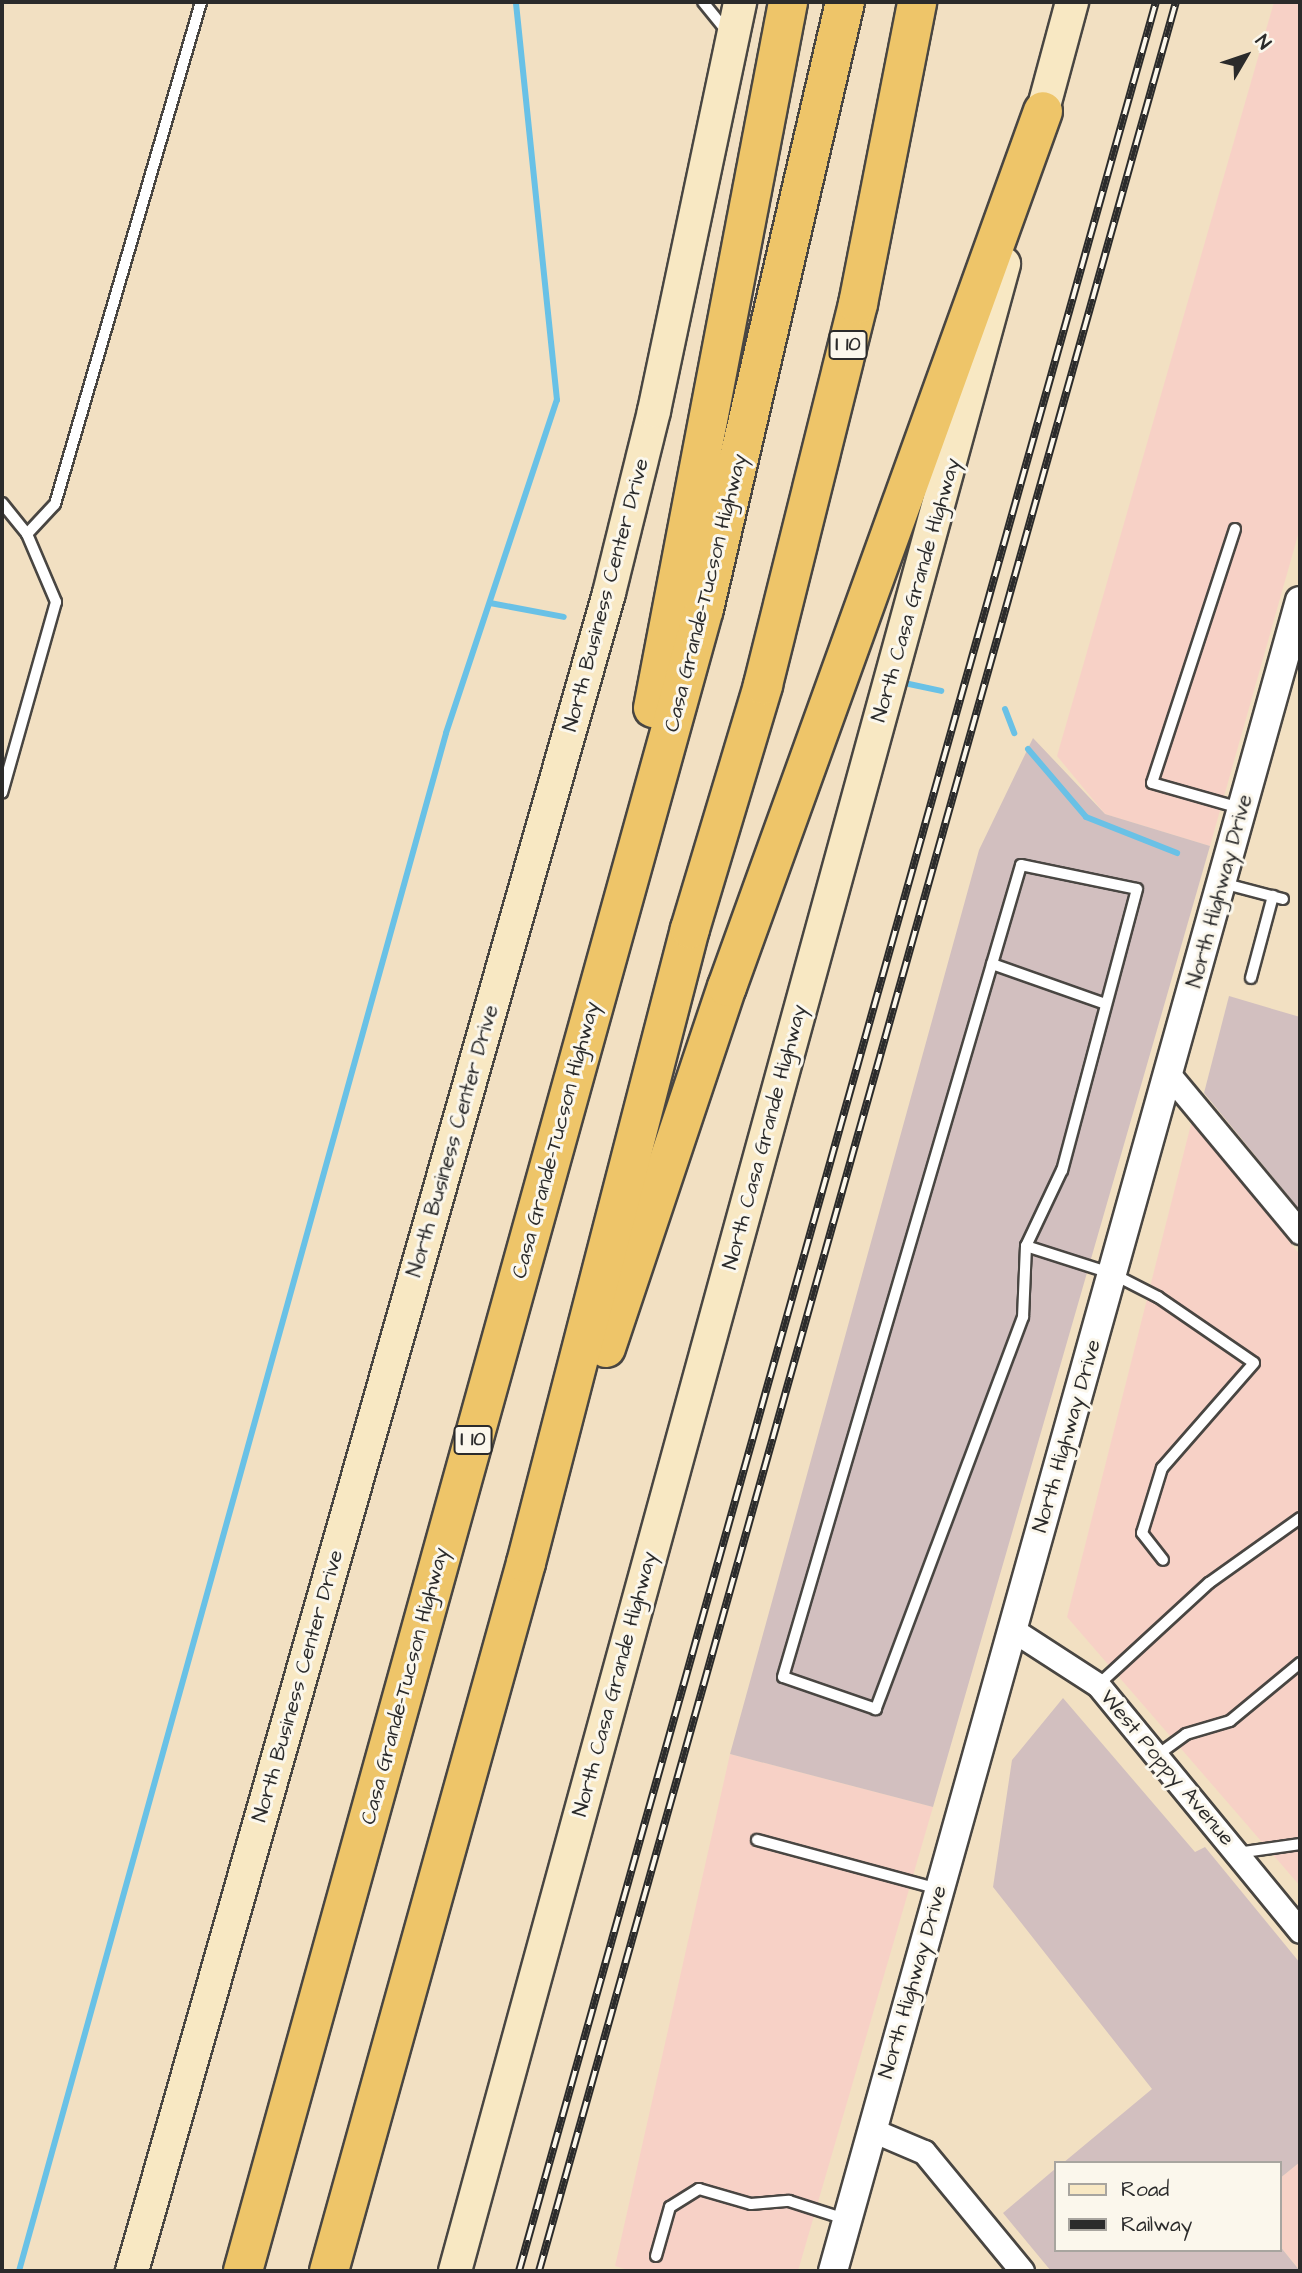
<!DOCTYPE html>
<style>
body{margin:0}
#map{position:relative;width:1302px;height:2273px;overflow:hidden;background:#f2e0c2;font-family:"Architects Daughter",sans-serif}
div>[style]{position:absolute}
.built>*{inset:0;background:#f7d1c6}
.industrial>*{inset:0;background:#d2bfbf}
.stream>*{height:6px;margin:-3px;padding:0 3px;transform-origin:3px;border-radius:3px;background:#69c1e6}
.roads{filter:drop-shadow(2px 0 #494642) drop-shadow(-2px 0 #494642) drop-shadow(0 2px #494642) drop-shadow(0 -2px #494642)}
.service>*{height:10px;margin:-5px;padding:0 5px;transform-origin:5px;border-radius:5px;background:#fff}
.minor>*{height:23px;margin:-11.5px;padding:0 11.5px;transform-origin:11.5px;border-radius:11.5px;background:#fff}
.tertiary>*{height:28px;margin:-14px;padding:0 14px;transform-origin:14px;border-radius:14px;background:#fff}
.secondary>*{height:32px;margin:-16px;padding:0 16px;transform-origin:16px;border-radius:16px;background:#f8e8c3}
.motorway>*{height:38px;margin:-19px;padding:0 19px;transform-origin:19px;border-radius:19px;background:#eec569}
.rail>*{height:8px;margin-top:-4px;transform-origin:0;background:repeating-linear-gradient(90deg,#fbf7ec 0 16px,#2b2b2b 0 32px);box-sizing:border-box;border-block:2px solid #2b2b2b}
span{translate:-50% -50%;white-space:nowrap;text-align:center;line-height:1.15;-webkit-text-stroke:6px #fbf7ec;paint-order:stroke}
.shield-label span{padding:2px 5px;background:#fbf7ec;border:2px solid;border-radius:5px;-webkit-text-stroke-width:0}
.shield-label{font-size:19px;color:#2b2b2b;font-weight:700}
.street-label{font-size:21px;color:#2b2b2b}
.frame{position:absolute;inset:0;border:4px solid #2b2b2b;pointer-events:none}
.legend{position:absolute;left:1054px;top:2161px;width:228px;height:91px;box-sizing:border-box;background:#fbf7ec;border:2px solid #a8a59f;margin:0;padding:9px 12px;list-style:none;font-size:21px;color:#2b2b2b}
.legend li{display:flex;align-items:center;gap:14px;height:35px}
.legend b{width:35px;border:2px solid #a8a59f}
.north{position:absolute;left:1211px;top:21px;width:70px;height:70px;-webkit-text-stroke:5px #fbf7ec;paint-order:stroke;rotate:51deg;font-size:19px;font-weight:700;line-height:28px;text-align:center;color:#2b2b2b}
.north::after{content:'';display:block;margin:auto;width:24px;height:32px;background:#2b2b2b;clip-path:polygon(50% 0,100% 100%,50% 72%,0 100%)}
</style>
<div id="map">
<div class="built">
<div style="clip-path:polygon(1274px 2px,1300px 2px,1300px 528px,1210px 846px,1105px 814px,1057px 756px)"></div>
<div style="clip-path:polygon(1192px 1120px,1300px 1255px,1300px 1886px,1067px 1617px)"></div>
<div style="clip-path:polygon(730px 1754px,933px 1807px,798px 2271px,631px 2271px,615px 2266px)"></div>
<div style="clip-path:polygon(1300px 2162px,1300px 2270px,1279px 2245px,1279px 2179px)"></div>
</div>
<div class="industrial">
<div style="clip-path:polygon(1033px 738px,1105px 814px,1210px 846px,933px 1807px,730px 1754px,979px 850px)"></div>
<div style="clip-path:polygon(1229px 996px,1300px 1017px,1300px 1210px,1204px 1093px)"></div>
<div style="clip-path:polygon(1063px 1698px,1195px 1852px,1205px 1847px,1300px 1963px,1300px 2162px,1279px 2179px,1279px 2163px,1063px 2163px,1152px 2089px,993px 1887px,1012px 1760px)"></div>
<div style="clip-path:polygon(1055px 2169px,1055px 2250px,1279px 2250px,1279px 2245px,1300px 2271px,1051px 2271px,1003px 2213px)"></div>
</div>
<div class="stream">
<div style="left:490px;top:603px;width:75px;rotate:10.7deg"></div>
<div style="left:909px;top:684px;width:33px;rotate:12deg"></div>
<div style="left:1005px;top:709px;width:26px;rotate:69deg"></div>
<div style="left:1028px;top:749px;width:89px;rotate:49.5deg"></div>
<div style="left:1086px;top:817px;width:98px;rotate:21.6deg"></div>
<div style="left:19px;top:2271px;width:1596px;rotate:-74.48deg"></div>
<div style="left:446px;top:733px;width:351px;rotate:-71.6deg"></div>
<div style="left:557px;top:400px;width:400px;rotate:-95.9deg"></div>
</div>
<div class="roads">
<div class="service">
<div style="left:703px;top:2px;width:38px;rotate:51deg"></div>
<div style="left:2px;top:503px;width:40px;rotate:51deg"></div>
<div style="left:27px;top:534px;width:74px;rotate:66.9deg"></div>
<div style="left:56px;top:602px;width:198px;rotate:105.8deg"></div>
<div style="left:1235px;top:529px;width:267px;rotate:108.1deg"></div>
<div style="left:1152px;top:783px;width:91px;rotate:15.9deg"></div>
<div style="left:27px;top:534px;width:41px;rotate:-47deg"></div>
<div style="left:55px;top:504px;width:523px;rotate:-73.78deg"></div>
<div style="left:1021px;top:865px;width:118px;rotate:11.7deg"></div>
<div style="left:1137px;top:889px;width:291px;rotate:104.9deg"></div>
<div style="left:1062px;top:1170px;width:84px;rotate:115.3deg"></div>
<div style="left:1026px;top:1246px;width:71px;rotate:92.4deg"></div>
<div style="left:1023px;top:1317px;width:419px;rotate:110.6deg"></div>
<div style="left:876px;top:1709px;width:98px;rotate:-161deg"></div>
<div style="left:783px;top:1677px;width:846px;rotate:-73.66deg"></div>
<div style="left:1222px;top:883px;width:63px;rotate:14.7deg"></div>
<div style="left:992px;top:964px;width:118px;rotate:19.4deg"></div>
<div style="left:1251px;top:978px;width:85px;rotate:-75deg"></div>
<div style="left:1026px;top:1246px;width:91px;rotate:17.8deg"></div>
<div style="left:1113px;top:1274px;width:51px;rotate:27.1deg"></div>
<div style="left:1158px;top:1297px;width:116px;rotate:34.5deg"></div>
<div style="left:1254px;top:1363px;width:140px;rotate:131.2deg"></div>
<div style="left:1162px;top:1468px;width:68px;rotate:107.1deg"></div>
<div style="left:1142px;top:1533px;width:34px;rotate:52deg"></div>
<div style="left:1098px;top:1685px;width:151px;rotate:-42.6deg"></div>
<div style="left:1209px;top:1583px;width:112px;rotate:-35.5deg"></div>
<div style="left:1156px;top:1756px;width:37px;rotate:-36deg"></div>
<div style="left:1186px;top:1734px;width:46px;rotate:-16.5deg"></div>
<div style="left:1230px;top:1721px;width:91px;rotate:-39.6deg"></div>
<div style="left:757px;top:1840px;width:188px;rotate:15.1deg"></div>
<div style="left:1237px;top:1853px;width:64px;rotate:-8.1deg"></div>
<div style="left:656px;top:2256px;width:51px;rotate:-74.1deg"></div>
<div style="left:670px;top:2207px;width:34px;rotate:-32deg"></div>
<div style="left:699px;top:2189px;width:54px;rotate:16.1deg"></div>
<div style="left:751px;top:2204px;width:38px;rotate:-5deg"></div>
<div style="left:789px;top:2201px;width:59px;rotate:17.8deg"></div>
</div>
<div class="minor">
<div style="left:1170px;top:1076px;width:203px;rotate:50.2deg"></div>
<div style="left:1013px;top:1630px;width:101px;rotate:32.9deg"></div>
<div style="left:1098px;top:1685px;width:318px;rotate:50.6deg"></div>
<div style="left:872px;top:2130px;width:56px;rotate:22.9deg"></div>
<div style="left:924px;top:2152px;width:154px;rotate:50.5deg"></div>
</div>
<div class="tertiary">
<div style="left:833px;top:2271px;width:1734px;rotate:-74.38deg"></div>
</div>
<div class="secondary">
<div style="left:1037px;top:132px;width:135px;rotate:-74.9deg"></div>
<div style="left:132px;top:2271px;width:1744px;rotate:-74.13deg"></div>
<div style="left:609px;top:593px;width:187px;rotate:-76.1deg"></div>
<div style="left:654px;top:411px;width:418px;rotate:-78.1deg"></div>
<div style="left:455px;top:2271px;width:2081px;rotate:-74.7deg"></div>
</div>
<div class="motorway">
<div style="left:653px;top:708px;width:719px;rotate:-79.17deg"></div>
<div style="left:606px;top:1348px;width:381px;rotate:-71.5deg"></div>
<div style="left:727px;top:987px;width:931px;rotate:-70.16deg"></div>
<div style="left:243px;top:2271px;width:1725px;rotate:-74.5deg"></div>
<div style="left:704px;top:609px;width:623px;rotate:-76.92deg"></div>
<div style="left:329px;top:2271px;width:735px;rotate:-74.45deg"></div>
<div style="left:526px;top:1563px;width:655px;rotate:-75.5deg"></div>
<div style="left:690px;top:929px;width:255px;rotate:-73.3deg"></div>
<div style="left:763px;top:685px;width:393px;rotate:-76deg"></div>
<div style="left:858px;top:304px;width:308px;rotate:-78.9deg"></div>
</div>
</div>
<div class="rail">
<div style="left:519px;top:2271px;width:2357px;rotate:-74.32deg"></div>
<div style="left:539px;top:2271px;width:2357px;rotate:-74.32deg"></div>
</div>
<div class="shield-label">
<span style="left:848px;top:345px">I 10</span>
<span style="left:473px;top:1440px">I 10</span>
</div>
<div class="street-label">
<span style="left:916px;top:590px;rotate:-74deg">North Casa Grande Highway</span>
<span style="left:706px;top:593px;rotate:-76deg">Casa Grande-Tucson Highway</span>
<span style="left:606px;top:595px;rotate:-75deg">North Business Center Drive</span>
<span style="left:1220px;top:891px;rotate:-75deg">North Highway Drive</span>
<span style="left:765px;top:1137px;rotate:-75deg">North Casa Grande Highway</span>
<span style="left:556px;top:1140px;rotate:-75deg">Casa Grande-Tucson Highway</span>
<span style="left:453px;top:1141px;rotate:-74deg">North Business Center Drive</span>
<span style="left:1067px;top:1436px;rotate:-74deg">North Highway Drive</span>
<span style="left:615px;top:1684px;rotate:-75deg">North Casa Grande Highway</span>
<span style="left:298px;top:1686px;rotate:-74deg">North Business Center Drive</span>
<span style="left:405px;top:1686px;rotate:-75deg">Casa Grande-Tucson Highway</span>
<span style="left:1167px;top:1768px;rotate:50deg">West Poppy Avenue</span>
<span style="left:913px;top:1982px;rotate:-74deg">North Highway Drive</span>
</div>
<div class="frame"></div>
<ul class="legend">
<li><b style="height:9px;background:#f8e8c3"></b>Road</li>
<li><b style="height:9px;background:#2b2b2b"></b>Railway</li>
</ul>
<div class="north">N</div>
</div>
